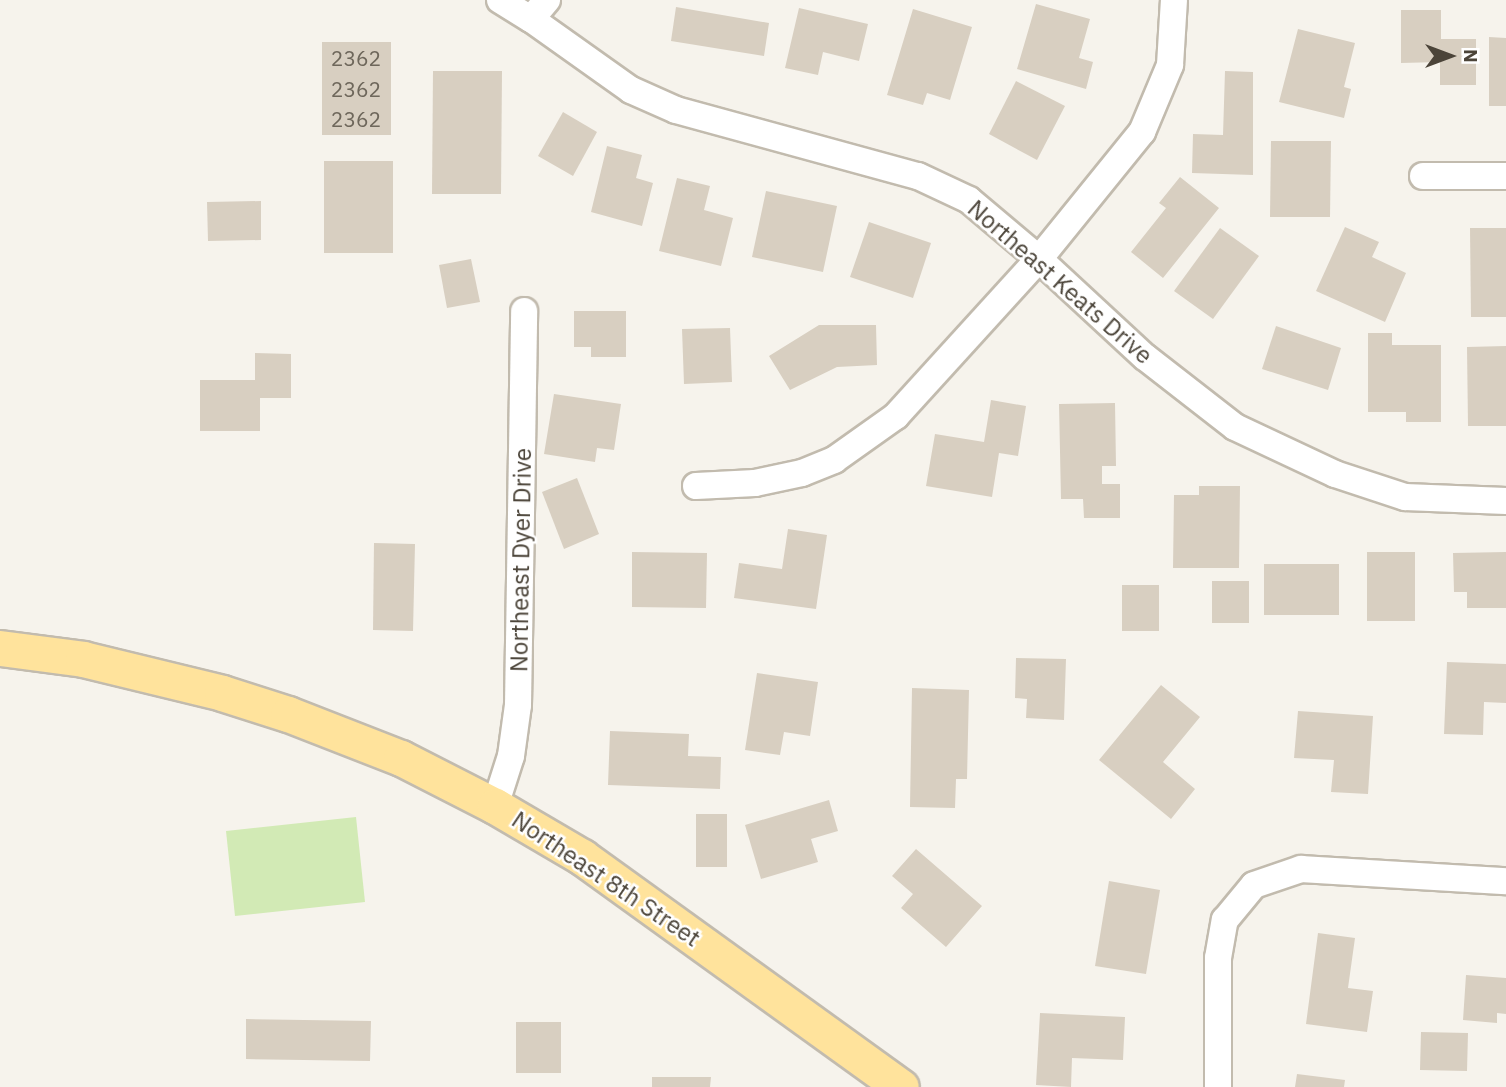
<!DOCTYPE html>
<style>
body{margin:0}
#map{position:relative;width:1506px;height:1087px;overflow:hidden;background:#f6f3ec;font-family:"IBM Plex Sans",sans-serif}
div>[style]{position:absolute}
.green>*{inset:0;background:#d2eab5}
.building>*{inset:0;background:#d8cfc1}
.roads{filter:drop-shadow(2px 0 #c2bbae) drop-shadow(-2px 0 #c2bbae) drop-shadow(0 2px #c2bbae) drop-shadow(0 -2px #c2bbae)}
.minor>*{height:26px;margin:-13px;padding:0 13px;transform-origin:13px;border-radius:13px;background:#fff}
.major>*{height:35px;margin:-17.5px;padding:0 17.5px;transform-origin:17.5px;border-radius:17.5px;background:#ffe39c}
span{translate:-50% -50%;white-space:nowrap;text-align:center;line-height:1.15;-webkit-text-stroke:5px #fff;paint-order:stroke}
.number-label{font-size:21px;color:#6e675b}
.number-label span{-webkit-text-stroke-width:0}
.street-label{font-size:24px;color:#4b4439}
.north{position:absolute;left:1415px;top:21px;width:70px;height:70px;-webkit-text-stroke:5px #fff;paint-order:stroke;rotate:90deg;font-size:19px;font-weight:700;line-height:28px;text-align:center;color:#4b4439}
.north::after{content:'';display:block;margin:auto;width:24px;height:32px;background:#4b4439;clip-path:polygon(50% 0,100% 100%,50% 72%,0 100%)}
</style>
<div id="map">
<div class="green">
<div style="clip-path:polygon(356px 817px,365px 902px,235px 916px,226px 831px)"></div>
</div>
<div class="building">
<div style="clip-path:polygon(1036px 4px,1090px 19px,1079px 58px,1093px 62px,1086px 89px,1017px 69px)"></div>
<div style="clip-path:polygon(676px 7px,769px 23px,764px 56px,671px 41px)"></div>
<div style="clip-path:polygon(799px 8px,868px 24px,859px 61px,823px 52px,818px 75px,785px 68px)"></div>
<div style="clip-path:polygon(913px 9px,972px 27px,950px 100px,927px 93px,923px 105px,887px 95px)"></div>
<div style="clip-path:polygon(1401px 10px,1441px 10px,1441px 39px,1476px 39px,1476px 85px,1440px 85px,1440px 62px,1401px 63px)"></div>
<div style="clip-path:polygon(1298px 29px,1355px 43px,1344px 87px,1351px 89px,1344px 118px,1279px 102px)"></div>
<div style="clip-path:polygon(1489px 37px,1506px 38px,1506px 106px,1489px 106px)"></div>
<div style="clip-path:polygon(322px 42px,391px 42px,391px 135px,322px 135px)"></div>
<div style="clip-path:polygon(433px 71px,502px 71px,501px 194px,432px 194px)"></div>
<div style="clip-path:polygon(1225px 71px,1253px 72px,1253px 175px,1192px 173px,1193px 134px,1223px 135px)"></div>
<div style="clip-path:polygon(1016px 81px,1065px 106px,1037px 160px,989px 134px)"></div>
<div style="clip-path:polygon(563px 112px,597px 132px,573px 176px,538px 156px)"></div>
<div style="clip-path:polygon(1271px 141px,1331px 141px,1330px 217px,1270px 217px)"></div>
<div style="clip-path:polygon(607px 146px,642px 155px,636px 178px,653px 183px,642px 226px,591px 212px)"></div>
<div style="clip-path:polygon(324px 161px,393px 161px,393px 253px,324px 253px)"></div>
<div style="clip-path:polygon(1180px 177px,1219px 208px,1163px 278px,1131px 252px,1166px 208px,1159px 203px)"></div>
<div style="clip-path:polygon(677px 178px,710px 186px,704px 210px,733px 218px,721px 266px,659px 251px)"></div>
<div style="clip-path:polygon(766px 191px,837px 206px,823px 272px,752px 257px)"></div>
<div style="clip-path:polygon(261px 201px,261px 240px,208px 241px,207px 202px)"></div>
<div style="clip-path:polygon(869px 222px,931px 243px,913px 298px,850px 277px)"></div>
<div style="clip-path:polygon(1345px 227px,1379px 242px,1372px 257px,1406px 273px,1385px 322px,1316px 291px)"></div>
<div style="clip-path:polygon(1220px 228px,1259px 256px,1213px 319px,1174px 291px)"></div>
<div style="clip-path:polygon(1470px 228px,1506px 228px,1506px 317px,1471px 317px)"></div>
<div style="clip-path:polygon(471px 259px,480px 302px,447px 308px,439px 265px)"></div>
<div style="clip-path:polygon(574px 311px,626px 311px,626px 357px,591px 357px,591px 347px,574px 347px)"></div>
<div style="clip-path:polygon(819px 325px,876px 325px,877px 365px,837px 367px,790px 390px,769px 356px)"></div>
<div style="clip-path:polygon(1276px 326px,1341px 348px,1328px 390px,1262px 369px)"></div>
<div style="clip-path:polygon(730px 328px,732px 382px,684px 384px,682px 329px)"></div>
<div style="clip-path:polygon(1368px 333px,1392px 333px,1392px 345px,1441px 345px,1441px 422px,1406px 422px,1406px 412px,1368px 412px)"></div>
<div style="clip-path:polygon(1506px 346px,1506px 426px,1468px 426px,1467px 347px)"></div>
<div style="clip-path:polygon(255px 353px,291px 354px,291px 398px,260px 398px,260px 431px,200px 431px,200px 380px,255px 380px)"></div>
<div style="clip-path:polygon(554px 394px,621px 404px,614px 450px,597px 448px,595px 462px,544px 454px)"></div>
<div style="clip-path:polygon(991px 400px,1026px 406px,1018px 456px,999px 453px,992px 497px,926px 486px,935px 434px,984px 442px)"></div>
<div style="clip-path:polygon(1115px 403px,1116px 466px,1102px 466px,1102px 484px,1120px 484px,1120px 518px,1084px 518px,1083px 499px,1061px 499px,1059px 404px)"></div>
<div style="clip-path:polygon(577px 478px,599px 534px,564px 549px,542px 492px)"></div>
<div style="clip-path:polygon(1199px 486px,1240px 486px,1239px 568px,1173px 568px,1174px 495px,1199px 495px)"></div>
<div style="clip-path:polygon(788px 529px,827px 535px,816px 609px,734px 598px,739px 563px,782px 569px)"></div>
<div style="clip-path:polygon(374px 543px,415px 544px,413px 631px,373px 630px)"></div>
<div style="clip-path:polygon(632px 552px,707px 553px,706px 608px,632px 607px)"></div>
<div style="clip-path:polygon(1367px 552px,1415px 552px,1415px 621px,1367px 621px)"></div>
<div style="clip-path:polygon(1506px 552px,1506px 608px,1467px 608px,1467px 592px,1454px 592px,1453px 553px)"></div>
<div style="clip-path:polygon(1264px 564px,1339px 564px,1339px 615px,1264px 615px)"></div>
<div style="clip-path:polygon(1212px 581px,1249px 581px,1249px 623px,1212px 623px)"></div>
<div style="clip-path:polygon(1122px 585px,1159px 585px,1159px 631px,1122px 631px)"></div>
<div style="clip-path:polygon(1016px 658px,1066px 659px,1064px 720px,1026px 718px,1027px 699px,1015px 698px)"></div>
<div style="clip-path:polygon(1447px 662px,1506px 664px,1506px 703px,1484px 702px,1483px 735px,1444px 734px)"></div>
<div style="clip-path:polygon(757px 673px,818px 682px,810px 736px,784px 732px,780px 755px,745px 750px)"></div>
<div style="clip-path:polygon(1161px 685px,1200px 717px,1163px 762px,1195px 789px,1171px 819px,1099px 760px)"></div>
<div style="clip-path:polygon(912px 688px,969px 690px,967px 779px,956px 779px,955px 808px,910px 807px)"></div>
<div style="clip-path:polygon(1298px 711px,1373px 716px,1368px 794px,1331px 792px,1334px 760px,1294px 758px)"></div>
<div style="clip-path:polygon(610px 731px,689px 734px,688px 756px,721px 757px,720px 789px,608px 785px)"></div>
<div style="clip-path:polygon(829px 800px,838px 831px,811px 839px,818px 862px,761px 879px,745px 825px)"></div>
<div style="clip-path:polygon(696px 814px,727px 814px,727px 867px,696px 867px)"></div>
<div style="clip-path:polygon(916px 849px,982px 906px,946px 947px,901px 908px,913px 894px,892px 876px)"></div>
<div style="clip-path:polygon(1109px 881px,1160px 890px,1146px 974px,1095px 966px)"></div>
<div style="clip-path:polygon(1318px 933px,1355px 938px,1348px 988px,1373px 991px,1367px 1032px,1306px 1024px)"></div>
<div style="clip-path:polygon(1466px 975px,1506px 978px,1506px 1014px,1497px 1013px,1497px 1023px,1463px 1020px)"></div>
<div style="clip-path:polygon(1040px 1013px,1125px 1017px,1123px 1060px,1072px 1058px,1071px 1087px,1036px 1085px)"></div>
<div style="clip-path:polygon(246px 1019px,371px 1021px,370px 1061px,246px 1059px)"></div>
<div style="clip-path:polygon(516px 1022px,561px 1022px,561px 1073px,516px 1073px)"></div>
<div style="clip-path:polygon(1421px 1032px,1468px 1033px,1467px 1071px,1420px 1070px)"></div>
<div style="clip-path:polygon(1297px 1074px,1345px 1080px,1344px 1087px,1295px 1087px)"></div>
<div style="clip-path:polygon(652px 1077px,711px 1077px,710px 1087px,652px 1087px)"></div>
</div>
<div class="roads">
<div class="minor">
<div style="left:500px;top:0;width:36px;rotate:32deg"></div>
<div style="left:531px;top:19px;width:123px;rotate:35.4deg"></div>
<div style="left:631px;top:90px;width:49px;rotate:24deg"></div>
<div style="left:676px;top:110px;width:251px;rotate:15.3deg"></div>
<div style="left:918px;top:176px;width:56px;rotate:25.2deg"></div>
<div style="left:969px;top:200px;width:92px;rotate:40.1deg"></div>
<div style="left:1039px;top:259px;width:144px;rotate:42.8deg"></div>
<div style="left:1145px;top:357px;width:114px;rotate:37.9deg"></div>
<div style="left:1235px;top:427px;width:110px;rotate:25.2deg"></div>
<div style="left:1335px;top:474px;width:74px;rotate:18.2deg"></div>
<div style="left:1405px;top:497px;width:101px;rotate:2.3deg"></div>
<div style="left:531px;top:19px;width:25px;rotate:-50deg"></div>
<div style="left:1423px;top:176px;width:83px"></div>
<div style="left:696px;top:486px;width:59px;rotate:-2.9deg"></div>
<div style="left:755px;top:483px;width:48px;rotate:-12deg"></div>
<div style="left:802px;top:473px;width:35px;rotate:-22deg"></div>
<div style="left:834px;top:460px;width:76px;rotate:-35.4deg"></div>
<div style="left:896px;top:416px;width:212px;rotate:-47.7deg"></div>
<div style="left:1039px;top:259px;width:164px;rotate:-51deg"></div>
<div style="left:1142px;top:132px;width:73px;rotate:-67.3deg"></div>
<div style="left:1170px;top:65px;width:65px;rotate:-86.5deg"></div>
<div style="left:495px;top:806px;width:52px;rotate:-72.3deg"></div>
<div style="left:511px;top:756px;width:51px;rotate:-82.2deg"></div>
<div style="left:518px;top:705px;width:394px;rotate:-89.1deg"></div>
<div style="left:1218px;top:1087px;width:129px;rotate:-90deg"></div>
<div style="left:1218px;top:958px;width:39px;rotate:-80deg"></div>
<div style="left:1225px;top:920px;width:45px;rotate:-50.4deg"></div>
<div style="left:1254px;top:885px;width:50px;rotate:-18.8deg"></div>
<div style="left:1301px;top:869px;width:205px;rotate:3.4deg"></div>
</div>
<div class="major">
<div style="left:0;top:648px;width:84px;rotate:7.5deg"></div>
<div style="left:83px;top:659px;width:143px;rotate:13.7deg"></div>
<div style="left:222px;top:693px;width:69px;rotate:17.7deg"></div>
<div style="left:288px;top:714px;width:121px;rotate:21.3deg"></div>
<div style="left:401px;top:758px;width:106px;rotate:27.1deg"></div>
<div style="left:495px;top:806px;width:101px;rotate:30.4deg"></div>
<div style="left:582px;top:857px;width:393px;rotate:35.8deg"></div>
</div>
</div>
<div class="number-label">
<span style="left:356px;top:58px">2362</span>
<span style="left:356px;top:89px">2362</span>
<span style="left:356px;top:119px">2362</span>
</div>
<div class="street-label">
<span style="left:1060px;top:282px;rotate:41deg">Northeast Keats Drive</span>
<span style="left:521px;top:560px;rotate:-89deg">Northeast Dyer Drive</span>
<span style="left:606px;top:879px;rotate:34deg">Northeast 8th Street</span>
</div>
<div class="north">N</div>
</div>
